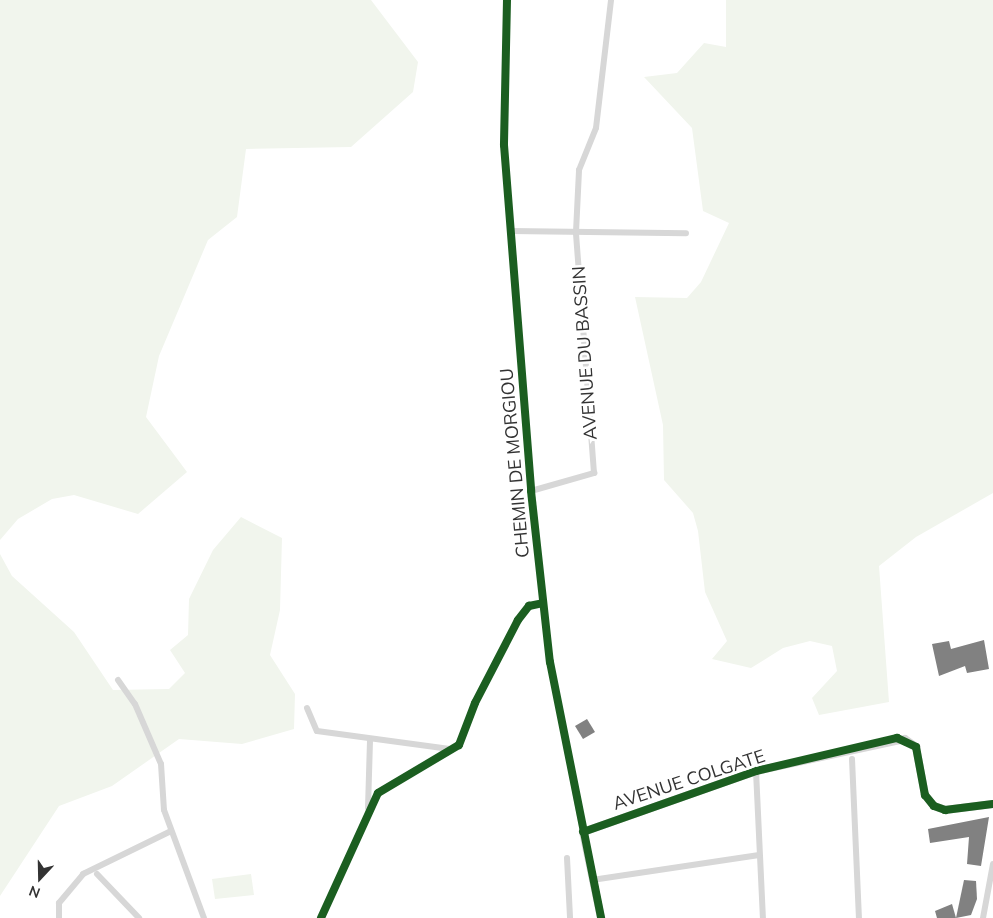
<!DOCTYPE html>
<style>
body{margin:0}
#map{position:relative;width:993px;height:918px;overflow:hidden;background:#fff;font-family:Mulish,sans-serif}
div>[style]{position:absolute}
.green>*{inset:0;background:#f1f5ed}
.building>*{inset:0;background:#818181}
.minor>*{height:6px;margin:-3px;padding:0 3px;transform-origin:3px;border-radius:3px;background:#d7d7d7}
.tertiary>*{height:8px;margin:-4px;padding:0 4px;transform-origin:4px;border-radius:4px;background:#d7d7d7}
.cycleway>*{height:8px;margin:-4px;padding:0 4px;transform-origin:4px;border-radius:4px;background:#1b5e20}
span{translate:-50% -50%;white-space:nowrap;text-align:center;line-height:1.15;-webkit-text-stroke:5px #fff;paint-order:stroke}
.street-label{font-size:18px;color:#333}
.north{position:absolute;left:15px;top:853px;width:50px;height:50px;-webkit-text-stroke:4px #fff;paint-order:stroke;rotate:201deg;font-size:14px;font-weight:700;line-height:20px;text-align:center;color:#333}
.north::after{content:'';display:block;margin:auto;width:18px;height:22px;background:#333;clip-path:polygon(50% 0,100% 100%,50% 72%,0 100%)}
</style>
<div id="map">
<div class="green">
<div style="clip-path:polygon(0 0,371px 0,418px 62px,413px 92px,351px 147px,246px 149px,237px 217px,208px 240px,159px 356px,146px 417px,187px 472px,138px 514px,74px 495px,52px 499px,18px 519px,0 540px)"></div>
<div style="clip-path:polygon(726px 0,993px 0,993px 493px,916px 537px,879px 566px,889px 702px,819px 715px,812px 698px,837px 671px,832px 646px,810px 641px,783px 648px,751px 668px,712px 659px,727px 641px,705px 592px,698px 531px,693px 513px,664px 480px,663px 425px,635px 297px,687px 298px,701px 282px,729px 223px,703px 211px,692px 128px,644px 77px,677px 73px,704px 43px,726px 47px)"></div>
<div style="clip-path:polygon(241px 517px,282px 538px,280px 610px,270px 655px,295px 694px,294px 729px,242px 744px,179px 739px,112px 786px,59px 806px,0 896px,0 554px,12px 576px,74px 632px,113px 690px,169px 689px,185px 673px,170px 650px,188px 635px,189px 599px,213px 550px)"></div>
<div style="clip-path:polygon(251px 874px,254px 895px,215px 899px,212px 879px)"></div>
</div>
<div class="building">
<div style="clip-path:polygon(984px 640px,989px 669px,967px 673px,965px 666px,939px 676px,932px 644px,949px 641px,951px 649px)"></div>
<div style="clip-path:polygon(587px 719px,595px 732px,583px 739px,575px 726px)"></div>
<div style="clip-path:polygon(989px 817px,981px 866px,967px 864px,969px 837px,930px 843px,928px 829px)"></div>
<div style="clip-path:polygon(964px 880px,976px 881px,977px 899px,971px 915px,956px 918px)"></div>
<div style="clip-path:polygon(952px 904px,956px 918px,937px 918px,935px 911px)"></div>
</div>
<div class="minor">
<div style="left:507px;top:0;width:145px;rotate:91.2deg"></div>
<div style="left:504px;top:145px;width:347px;rotate:85.5deg"></div>
<div style="left:531px;top:491px;width:172px;rotate:83.7deg"></div>
<div style="left:550px;top:662px;width:173px;rotate:79deg"></div>
<div style="left:511px;top:231px;width:175px;rotate:0.7deg"></div>
<div style="left:531px;top:491px;width:66px;rotate:-15.9deg"></div>
<div style="left:594px;top:473px;width:242px;rotate:-94.3deg"></div>
<div style="left:576px;top:232px;width:62px;rotate:-87.2deg"></div>
<div style="left:579px;top:170px;width:45px;rotate:-68deg"></div>
<div style="left:596px;top:128px;width:129px;rotate:-83.3deg"></div>
<div style="left:118px;top:680px;width:29px;rotate:55deg"></div>
<div style="left:135px;top:704px;width:65px;rotate:66.6deg"></div>
<div style="left:161px;top:764px;width:46px;rotate:86.3deg"></div>
<div style="left:164px;top:810px;width:115px;rotate:69.7deg"></div>
<div style="left:307px;top:708px;width:25px;rotate:67deg"></div>
<div style="left:317px;top:731px;width:134px;rotate:7.7deg"></div>
<div style="left:852px;top:759px;width:159px;rotate:87.5deg"></div>
<div style="left:756px;top:771px;width:147px;rotate:87.3deg"></div>
<div style="left:368px;top:808px;width:68px;rotate:-88.3deg"></div>
<div style="left:567px;top:858px;width:60px;rotate:87.1deg"></div>
<div style="left:97px;top:874px;width:61px;rotate:46.3deg"></div>
<div style="left:592px;top:880px;width:169px;rotate:-8.5deg"></div>
<div style="left:59px;top:918px;width:15px;rotate:-90deg"></div>
<div style="left:59px;top:903px;width:38px;rotate:-50deg"></div>
<div style="left:83px;top:874px;width:98px;rotate:-26deg"></div>
<div style="left:321px;top:918px;width:137px;rotate:-65.5deg"></div>
<div style="left:378px;top:793px;width:94px;rotate:-30.7deg"></div>
<div style="left:459px;top:745px;width:45px;rotate:-69.1deg"></div>
<div style="left:475px;top:703px;width:93px;rotate:-62.6deg"></div>
<div style="left:518px;top:620px;width:18px;rotate:-52deg"></div>
<div style="left:529px;top:606px;width:14px;rotate:-12deg"></div>
<div style="left:983px;top:918px;width:55px;rotate:-79.5deg"></div>
</div>
<div class="tertiary">
<div style="left:601px;top:918px;width:88px;rotate:-101.8deg"></div>
<div style="left:583px;top:832px;width:183px;rotate:-19.4deg"></div>
<div style="left:756px;top:771px;width:152px;rotate:-12.1deg"></div>
<div style="left:905px;top:739px;width:14px;rotate:36deg"></div>
<div style="left:916px;top:747px;width:49px;rotate:79.4deg"></div>
<div style="left:925px;top:795px;width:14px;rotate:51deg"></div>
<div style="left:934px;top:806px;width:12px;rotate:20deg"></div>
<div style="left:945px;top:810px;width:48px;rotate:-7.1deg"></div>
</div>
<div class="cycleway">
<div style="left:507px;top:0;width:145px;rotate:91.2deg"></div>
<div style="left:504px;top:145px;width:347px;rotate:85.5deg"></div>
<div style="left:531px;top:491px;width:172px;rotate:83.7deg"></div>
<div style="left:550px;top:662px;width:261px;rotate:78.7deg"></div>
<div style="left:583px;top:832px;width:183px;rotate:-19.4deg"></div>
<div style="left:756px;top:771px;width:145px;rotate:-13.2deg"></div>
<div style="left:897px;top:738px;width:21px;rotate:25deg"></div>
<div style="left:916px;top:747px;width:49px;rotate:79.4deg"></div>
<div style="left:925px;top:795px;width:14px;rotate:51deg"></div>
<div style="left:934px;top:806px;width:12px;rotate:20deg"></div>
<div style="left:945px;top:810px;width:48px;rotate:-7.1deg"></div>
<div style="left:321px;top:918px;width:137px;rotate:-65.5deg"></div>
<div style="left:378px;top:793px;width:94px;rotate:-30.7deg"></div>
<div style="left:459px;top:745px;width:45px;rotate:-69.1deg"></div>
<div style="left:475px;top:703px;width:93px;rotate:-62.6deg"></div>
<div style="left:518px;top:620px;width:18px;rotate:-52deg"></div>
<div style="left:529px;top:606px;width:14px;rotate:-12deg"></div>
</div>
<div class="street-label">
<span style="left:585px;top:353px;rotate:-94deg">AVENUE DU BASSIN</span>
<span style="left:515px;top:463px;rotate:-95deg">CHEMIN DE MORGIOU</span>
<span style="left:689px;top:780px;rotate:-18deg">AVENUE COLGATE</span>
</div>
<div class="north">N</div>
</div>
